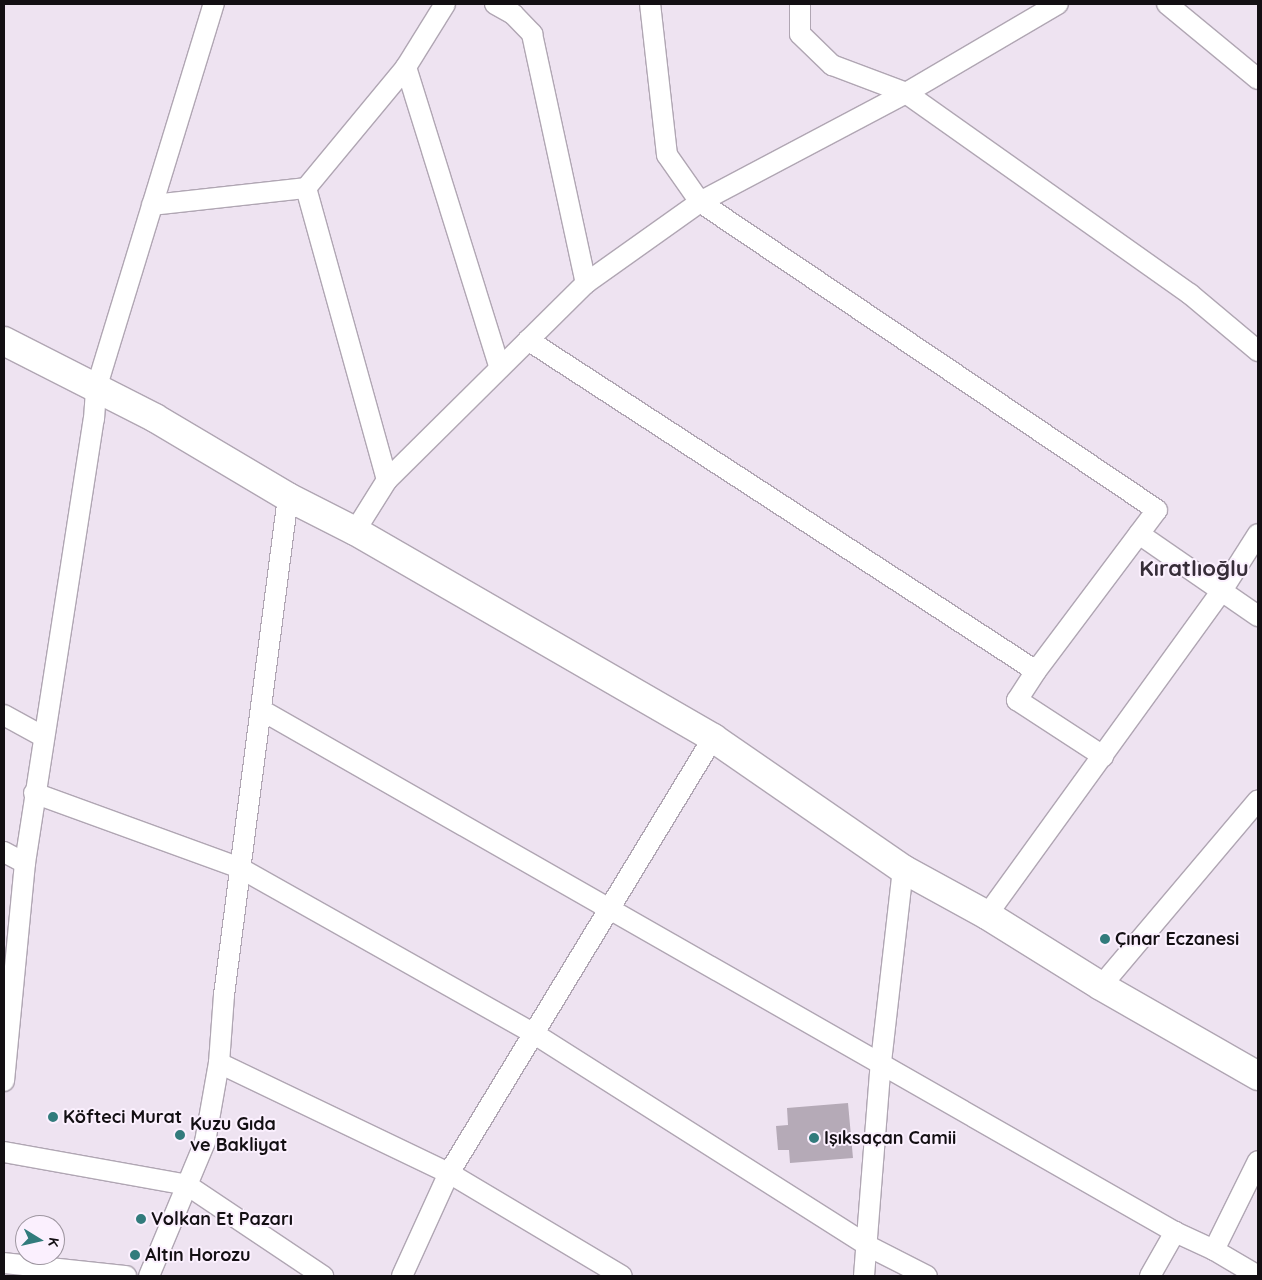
<!DOCTYPE html>
<meta charset="utf-8">
<style>
body{margin:0}
#map{position:relative;width:1262px;height:1280px;overflow:hidden;background:#eee3f1;font-family:Quicksand,sans-serif}
div>[style]{position:absolute}
.building>*{inset:0;background:#b5aab7}
.roads{filter:drop-shadow(1px 0 #b0a6b3) drop-shadow(-1px 0 #b0a6b3) drop-shadow(0 1px #b0a6b3) drop-shadow(0 -1px #b0a6b3)}
.street>*{height:20px;margin:-10px;padding:0 10px;transform-origin:10px;border-radius:10px;background:#fff}
.secondary>*{height:28px;margin:-14px;padding:0 14px;transform-origin:14px;border-radius:14px;background:#fff}
.dots>*{width:14px;height:14px;translate:-50% -50%;box-sizing:border-box;border:2px solid #fbf0fe;border-radius:50%}
span{translate:-50% -50%;white-space:nowrap;text-align:center;line-height:1.15;-webkit-text-stroke:4px #fbf0fe;paint-order:stroke}
.poi-label{font-size:18px;color:#130f13;font-weight:700}
.left{translate:0 -50%;text-align:left}
.district-label{font-size:22px;color:#362d38;font-weight:700}
.frame{position:absolute;inset:0;border:5px solid #130f13;pointer-events:none}
.north{position:absolute;left:15px;top:1215px;width:50px;height:50px;box-sizing:border-box;background:#fbf0fe;border:1px solid #9e96a0;border-radius:50%;rotate:99deg;font-size:14px;font-weight:700;line-height:20px;text-align:center;color:#130f13}
.north::after{content:'';display:block;margin:auto;width:18px;height:22px;background:#327b7c;clip-path:polygon(50% 0,100% 100%,50% 72%,0 100%)}
</style>
<div id="map">
<div class="building">
<div style="clip-path:polygon(848px 1103px,853px 1158px,790px 1163px,789px 1150px,778px 1150px,776px 1126px,788px 1125px,787px 1108px)"></div>
</div>
<div class="roads">
<div class="street">
<div style="left:495px;top:4px;width:21px;rotate:29deg"></div>
<div style="left:513px;top:14px;width:28px;rotate:46deg"></div>
<div style="left:532px;top:34px;width:255px;rotate:77.8deg"></div>
<div style="left:800px;top:4px;width:30px;rotate:90deg"></div>
<div style="left:800px;top:34px;width:45px;rotate:44.1deg"></div>
<div style="left:832px;top:65px;width:79px;rotate:20.7deg"></div>
<div style="left:906px;top:93px;width:348px;rotate:35.3deg"></div>
<div style="left:1190px;top:294px;width:89px;rotate:40deg"></div>
<div style="left:1167px;top:4px;width:118px;rotate:39.5deg"></div>
<div style="left:406px;top:67px;width:312px;rotate:72.7deg"></div>
<div style="left:152px;top:205px;width:155px;rotate:-6.3deg"></div>
<div style="left:528px;top:340px;width:606px;rotate:33.09deg"></div>
<div style="left:1036px;top:671px;width:201px;rotate:-53.1deg"></div>
<div style="left:1157px;top:510px;width:551px;rotate:-146.02deg"></div>
<div style="left:700px;top:202px;width:57px;rotate:-125.1deg"></div>
<div style="left:667px;top:155px;width:152px;rotate:-96.4deg"></div>
<div style="left:387px;top:480px;width:303px;rotate:-105.5deg"></div>
<div style="left:306px;top:188px;width:157px;rotate:-50.4deg"></div>
<div style="left:406px;top:67px;width:74px;rotate:-58.2deg"></div>
<div style="left:355px;top:531px;width:60px;rotate:-57.9deg"></div>
<div style="left:387px;top:480px;width:280px;rotate:-44.7deg"></div>
<div style="left:586px;top:283px;width:140px;rotate:-35.4deg"></div>
<div style="left:700px;top:202px;width:233px;rotate:-27.9deg"></div>
<div style="left:906px;top:93px;width:176px;rotate:-30.4deg"></div>
<div style="left:1139px;top:534px;width:145px;rotate:34.6deg"></div>
<div style="left:1036px;top:671px;width:35px;rotate:123deg"></div>
<div style="left:1017px;top:700px;width:103px;rotate:33.1deg"></div>
<div style="left:263px;top:711px;width:1050px;rotate:29.74deg"></div>
<div style="left:1175px;top:1232px;width:43px;rotate:24.8deg"></div>
<div style="left:1214px;top:1250px;width:51px;rotate:30.6deg"></div>
<div style="left:4px;top:715px;width:43px;rotate:28.9deg"></div>
<div style="left:34px;top:793px;width:219px;rotate:20deg"></div>
<div style="left:240px;top:868px;width:336px;rotate:29.4deg"></div>
<div style="left:533px;top:1033px;width:397px;rotate:32.4deg"></div>
<div style="left:868px;top:1246px;width:66px;rotate:27deg"></div>
<div style="left:4px;top:852px;width:24px;rotate:28deg"></div>
<div style="left:987px;top:915px;width:402px;rotate:-54.1deg"></div>
<div style="left:1223px;top:589px;width:65px;rotate:-57.5deg"></div>
<div style="left:1101px;top:986px;width:243px;rotate:-49.8deg"></div>
<div style="left:219px;top:1063px;width:255px;rotate:25.6deg"></div>
<div style="left:449px;top:1173px;width:201px;rotate:30.8deg"></div>
<div style="left:4px;top:1081px;width:219px;rotate:-84.5deg"></div>
<div style="left:25px;top:863px;width:449px;rotate:-81.2deg"></div>
<div style="left:94px;top:419px;width:30px;rotate:-86deg"></div>
<div style="left:96px;top:389px;width:403px;rotate:-73deg"></div>
<div style="left:4px;top:1152px;width:186px;rotate:10.2deg"></div>
<div style="left:187px;top:1185px;width:164px;rotate:33.8deg"></div>
<div style="left:1214px;top:1250px;width:99px;rotate:-63.7deg"></div>
<div style="left:4px;top:1263px;width:123px;rotate:6.1deg"></div>
<div style="left:149px;top:1276px;width:145px;rotate:-67.3deg"></div>
<div style="left:205px;top:1142px;width:80px;rotate:-80deg"></div>
<div style="left:219px;top:1063px;width:68px;rotate:-85.8deg"></div>
<div style="left:224px;top:995px;width:502px;rotate:-82.68deg"></div>
<div style="left:402px;top:1276px;width:113px;rotate:-65.5deg"></div>
<div style="left:449px;top:1173px;width:509px;rotate:-58.75deg"></div>
<div style="left:864px;top:1276px;width:215px;rotate:-85.5deg"></div>
<div style="left:881px;top:1062px;width:194px;rotate:-83.5deg"></div>
<div style="left:1150px;top:1276px;width:51px;rotate:-60.4deg"></div>
</div>
<div class="secondary">
<div style="left:4px;top:341px;width:169px;rotate:27deg"></div>
<div style="left:155px;top:418px;width:155px;rotate:30.7deg"></div>
<div style="left:288px;top:497px;width:75px;rotate:26.9deg"></div>
<div style="left:355px;top:531px;width:414px;rotate:30deg"></div>
<div style="left:713px;top:738px;width:231px;rotate:34.6deg"></div>
<div style="left:903px;top:869px;width:96px;rotate:28.7deg"></div>
<div style="left:987px;top:915px;width:134px;rotate:31.9deg"></div>
<div style="left:1101px;top:986px;width:181px;rotate:29.8deg"></div>
</div>
</div>
<div class="dots">
<div style="left:1105px;top:939px;background:#327b7c"></div>
<div style="left:53px;top:1117px;background:#327b7c"></div>
<div style="left:180px;top:1135px;background:#327b7c"></div>
<div style="left:814px;top:1138px;background:#327b7c"></div>
<div style="left:141px;top:1219px;background:#327b7c"></div>
<div style="left:135px;top:1255px;background:#327b7c"></div>
</div>
<div class="poi-label">
<span class="left" style="left:1115px;top:939px">Çınar Eczanesi</span>
<span class="left" style="left:63px;top:1117px">Köfteci Murat</span>
<span class="left" style="left:190px;top:1135px">Kuzu Gıda<br>ve Bakliyat</span>
<span class="left" style="left:824px;top:1138px">Işıksaçan Camii</span>
<span class="left" style="left:151px;top:1219px">Volkan Et Pazarı</span>
<span class="left" style="left:145px;top:1255px">Altın Horozu</span>
</div>
<div class="district-label">
<span style="left:1194px;top:569px">Kıratlıoğlu</span>
</div>
<div class="frame"></div>
<div class="north">K</div>
</div>
